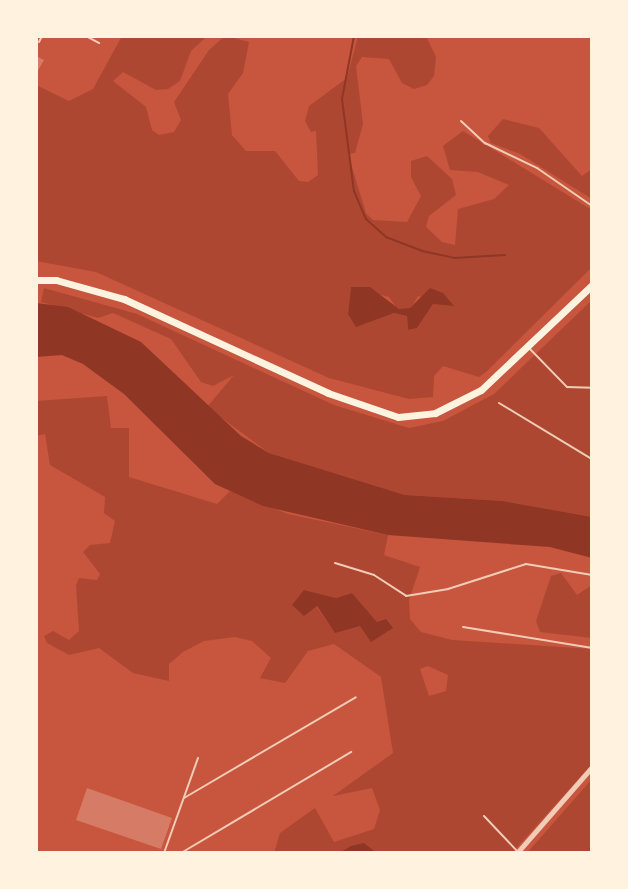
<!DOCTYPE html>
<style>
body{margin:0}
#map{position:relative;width:628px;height:889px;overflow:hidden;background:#c8553d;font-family:Roboto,sans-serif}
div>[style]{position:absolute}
.green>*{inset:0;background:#ae4732}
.water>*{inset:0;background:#8f3625}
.stream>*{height:2px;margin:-1px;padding:0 1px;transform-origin:1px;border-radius:1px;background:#8f3625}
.building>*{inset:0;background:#d67c66}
.service>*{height:2px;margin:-1px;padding:0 1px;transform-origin:1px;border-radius:1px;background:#f1ccb7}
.minor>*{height:4.5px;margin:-2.25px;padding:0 2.25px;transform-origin:2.25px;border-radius:2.25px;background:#f1ccb7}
.secondary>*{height:7px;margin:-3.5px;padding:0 3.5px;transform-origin:3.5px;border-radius:3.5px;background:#fff3e0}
span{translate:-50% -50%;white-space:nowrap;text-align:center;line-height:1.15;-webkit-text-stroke:6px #fff3e0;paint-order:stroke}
.frame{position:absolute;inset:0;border:38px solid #fff3e0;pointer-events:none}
</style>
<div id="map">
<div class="green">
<div style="clip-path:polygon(evenodd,122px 36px,207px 36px,191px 51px,180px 81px,168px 89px,156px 90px,123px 72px,113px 81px,146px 107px,152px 130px,159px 135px,174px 132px,181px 120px,174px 102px,209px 50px,225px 36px,249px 42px,243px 73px,228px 94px,232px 135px,246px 151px,275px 151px,299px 181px,308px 182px,318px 175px,316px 131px,311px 132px,305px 121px,309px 106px,347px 78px,358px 36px,426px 36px,436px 57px,434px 76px,427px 85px,414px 89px,402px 83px,389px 59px,362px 57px,356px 66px,363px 124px,355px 153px,348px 154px,366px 213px,373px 220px,407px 222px,421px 196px,411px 177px,411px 161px,427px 156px,452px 179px,456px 195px,429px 216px,426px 227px,442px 242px,455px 245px,458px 209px,494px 199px,509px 185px,478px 172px,450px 170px,443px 146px,463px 131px,592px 210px,592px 267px,486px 372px,479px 377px,443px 366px,434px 376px,433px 397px,409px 399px,329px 378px,96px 272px,36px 261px,36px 85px,69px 101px,93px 89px,122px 36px,351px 287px,389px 297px,398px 310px,411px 308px,418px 296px,454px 305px,433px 304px,417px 328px,408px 330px,407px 316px,394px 313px,373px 319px,348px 314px,351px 287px)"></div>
<div style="clip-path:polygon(503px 119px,539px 128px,582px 176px,592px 169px,592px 199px,520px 154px,491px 143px,488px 136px)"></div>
<div style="clip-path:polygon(44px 288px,137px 314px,334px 405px,409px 428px,443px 421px,494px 394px,592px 300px,592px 517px,503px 501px,405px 495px,269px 453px,207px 407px,234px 375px,213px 386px,201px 382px,171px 339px,113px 313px,98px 318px,41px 302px)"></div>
<div style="clip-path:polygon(evenodd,107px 396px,111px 428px,129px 428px,129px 477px,217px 504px,230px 491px,288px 514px,388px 535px,384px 555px,420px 567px,409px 600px,410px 619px,421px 632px,452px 640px,592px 649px,592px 764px,512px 853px,377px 853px,364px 843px,339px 853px,274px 853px,280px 833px,315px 808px,334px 842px,374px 829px,380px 810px,372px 788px,333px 796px,393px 753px,381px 677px,334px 644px,308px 651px,285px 683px,260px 678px,271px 658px,252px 641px,235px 637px,204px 641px,183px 652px,169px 664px,169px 681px,133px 673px,99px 648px,69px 655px,47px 643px,44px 636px,53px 631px,69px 640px,79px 631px,76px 585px,79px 578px,97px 580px,100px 574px,83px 552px,90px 545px,110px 543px,115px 521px,104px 513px,105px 497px,50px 465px,45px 434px,36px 436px,36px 401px,107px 396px,304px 590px,336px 598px,352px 593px,377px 622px,335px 632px,304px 590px,107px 396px,428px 666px,448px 675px,446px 691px,429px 696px,420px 669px,428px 666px)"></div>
<div style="clip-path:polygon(561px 573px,577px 595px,592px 585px,592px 638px,540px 632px,536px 621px,551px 576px)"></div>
<div style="clip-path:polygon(592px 779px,592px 853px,527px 853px)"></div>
</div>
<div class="water">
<div style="clip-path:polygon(351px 287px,370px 287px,399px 309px,410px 308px,430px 288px,443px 293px,454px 306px,433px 304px,417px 328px,408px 330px,407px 316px,394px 313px,356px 327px,348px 314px)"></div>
<div style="clip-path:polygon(36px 303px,68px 307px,141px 342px,241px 436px,269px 453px,405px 495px,503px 501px,592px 517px,592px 558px,550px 547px,388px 535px,263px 506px,215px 484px,124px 394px,83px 364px,62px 355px,36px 357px)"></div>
<div style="clip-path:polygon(304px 590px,336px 598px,352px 593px,377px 622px,386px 619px,393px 628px,371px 642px,360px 626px,335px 633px,317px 606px,304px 616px,292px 605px)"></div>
<div style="clip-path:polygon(364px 843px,377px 853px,339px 853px,351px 846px)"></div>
</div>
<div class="stream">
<div style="left:354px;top:36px;width:64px;rotate:100.8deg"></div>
<div style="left:342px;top:99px;width:93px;rotate:82.6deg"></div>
<div style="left:354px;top:191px;width:30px;rotate:67deg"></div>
<div style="left:366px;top:219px;width:27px;rotate:42deg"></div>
<div style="left:386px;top:237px;width:39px;rotate:21deg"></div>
<div style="left:422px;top:251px;width:33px;rotate:12deg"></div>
<div style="left:454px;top:258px;width:51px;rotate:-3.4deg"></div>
</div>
<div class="building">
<div style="clip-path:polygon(36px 56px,44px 60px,36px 74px)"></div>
<div style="clip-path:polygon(87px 788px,172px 818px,161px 849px,76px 820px)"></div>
</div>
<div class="service">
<div style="left:86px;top:36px;width:15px;rotate:28deg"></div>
<div style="left:39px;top:42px;width:7px;rotate:-63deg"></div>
<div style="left:461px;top:121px;width:33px;rotate:43deg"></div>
<div style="left:485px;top:143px;width:58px;rotate:25.7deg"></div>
<div style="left:537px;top:168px;width:67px;rotate:34.6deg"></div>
<div style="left:528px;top:347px;width:56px;rotate:45.7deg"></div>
<div style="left:567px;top:387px;width:25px;rotate:2deg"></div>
<div style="left:499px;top:403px;width:109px;rotate:31.1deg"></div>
<div style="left:335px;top:563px;width:41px;rotate:17.1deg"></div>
<div style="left:374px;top:575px;width:38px;rotate:33deg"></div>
<div style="left:406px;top:596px;width:43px;rotate:-9.5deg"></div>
<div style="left:448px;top:589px;width:82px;rotate:-17.8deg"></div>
<div style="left:526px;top:564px;width:67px;rotate:9.5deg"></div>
<div style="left:463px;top:627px;width:131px;rotate:9.2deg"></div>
<div style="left:184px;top:798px;width:199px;rotate:-30.4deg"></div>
<div style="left:484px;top:816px;width:50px;rotate:46.6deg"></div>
<div style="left:164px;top:853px;width:101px;rotate:-70.3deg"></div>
<div style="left:181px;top:853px;width:198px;rotate:-30.7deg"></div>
</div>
<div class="minor">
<div style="left:517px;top:853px;width:114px;rotate:-48.9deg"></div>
</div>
<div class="secondary">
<div style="left:36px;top:280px;width:20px"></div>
<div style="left:56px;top:280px;width:71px;rotate:15.6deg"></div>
<div style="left:124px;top:299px;width:225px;rotate:24.7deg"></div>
<div style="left:328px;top:393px;width:74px;rotate:18.9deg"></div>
<div style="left:398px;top:417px;width:37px;rotate:-6deg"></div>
<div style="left:435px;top:413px;width:51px;rotate:-26.6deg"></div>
<div style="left:481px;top:390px;width:153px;rotate:-43.4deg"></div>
</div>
<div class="frame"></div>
</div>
